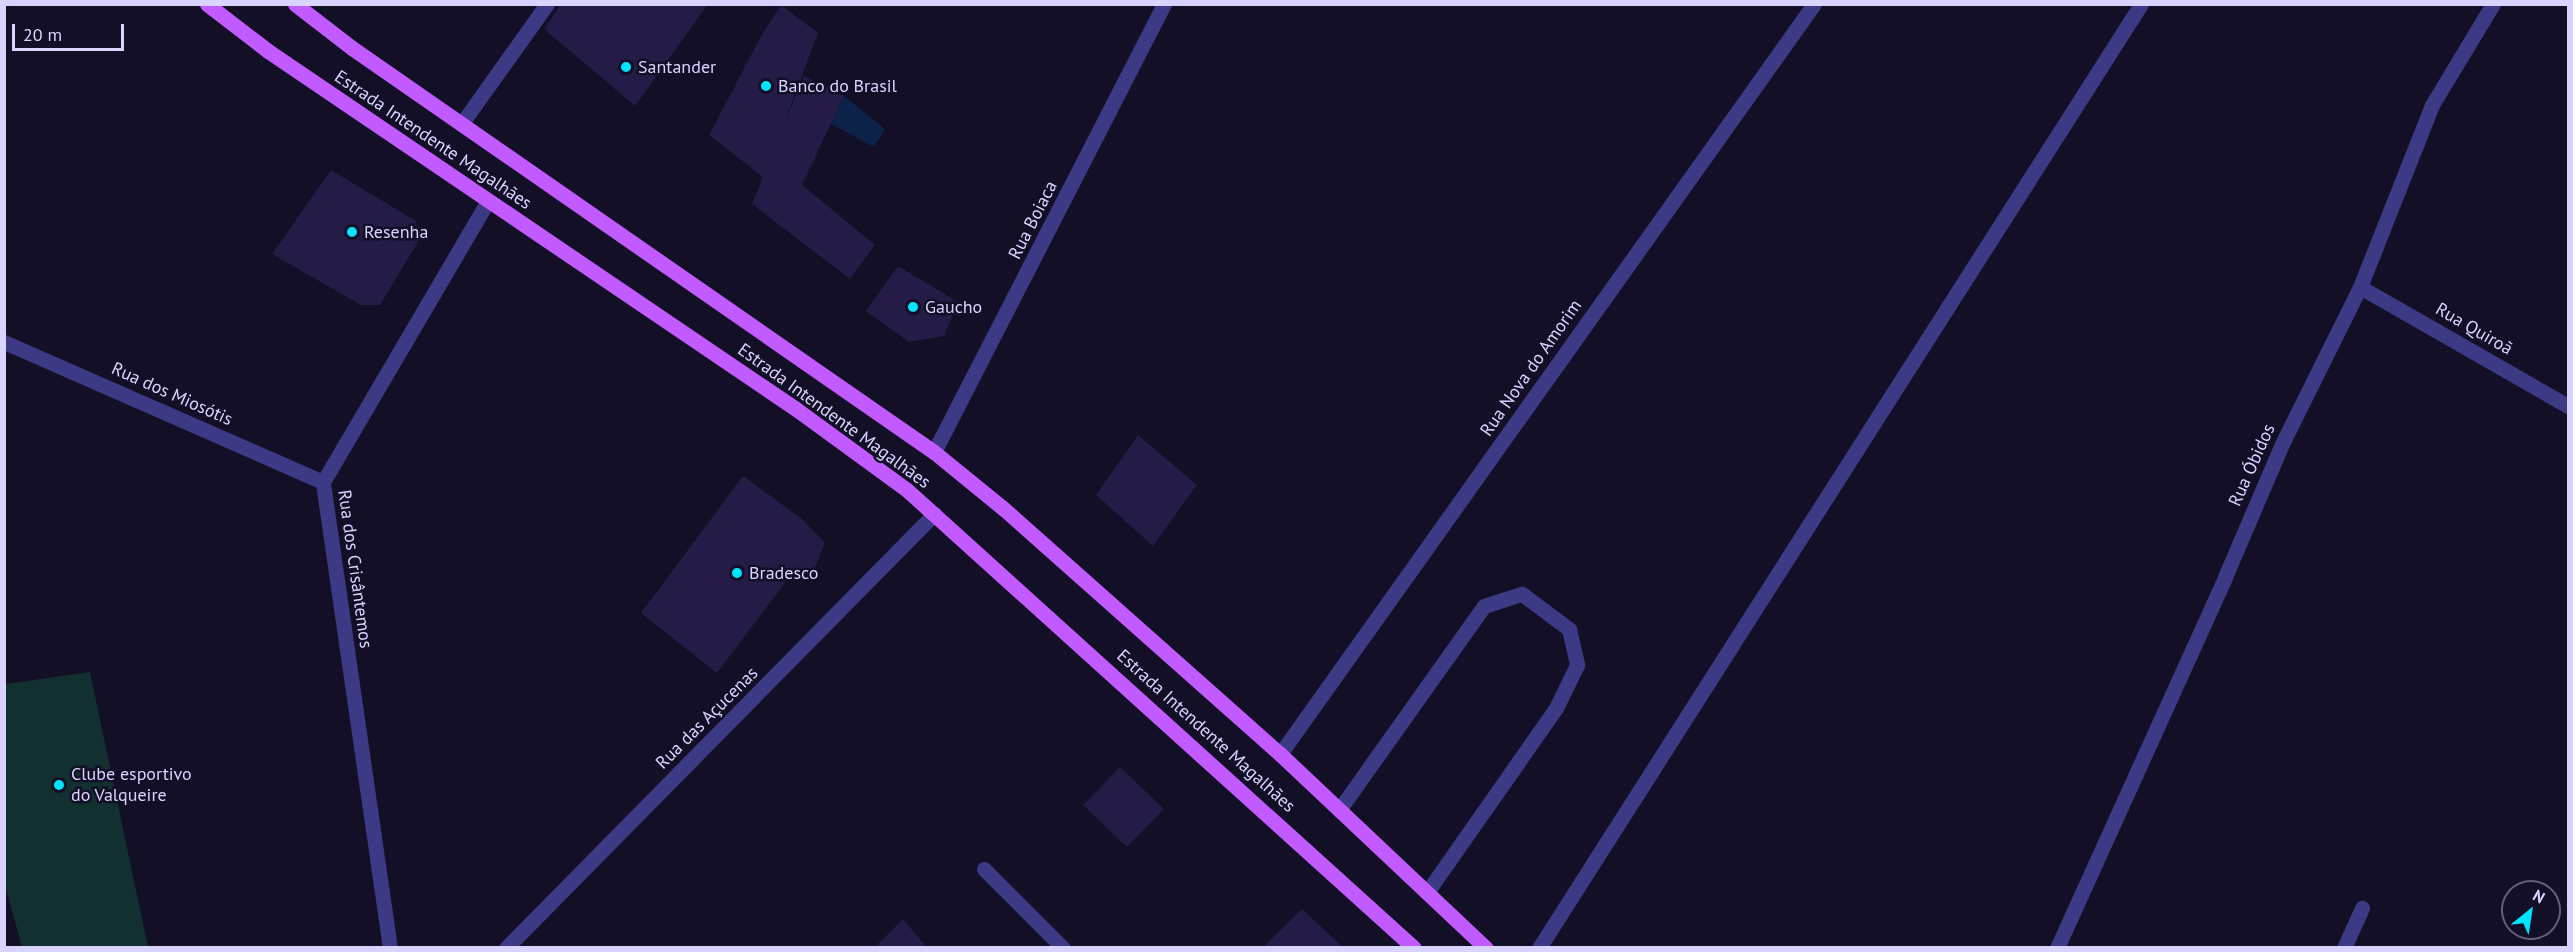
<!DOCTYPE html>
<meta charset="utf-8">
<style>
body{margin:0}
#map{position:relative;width:2573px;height:952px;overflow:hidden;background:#130f26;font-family:"PT Sans",sans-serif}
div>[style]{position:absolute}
.green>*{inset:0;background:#12302f}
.water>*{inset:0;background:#0c2248}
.building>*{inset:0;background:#241b47}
.service>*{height:15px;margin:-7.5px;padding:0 7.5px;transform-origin:7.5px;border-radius:7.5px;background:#3d3a85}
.minor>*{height:15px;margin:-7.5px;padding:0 7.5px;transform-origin:7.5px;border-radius:7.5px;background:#3d3a85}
.primary>*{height:15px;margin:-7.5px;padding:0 7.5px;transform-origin:7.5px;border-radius:7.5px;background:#c25bff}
.dots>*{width:16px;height:16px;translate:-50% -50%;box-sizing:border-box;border:3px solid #130f26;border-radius:50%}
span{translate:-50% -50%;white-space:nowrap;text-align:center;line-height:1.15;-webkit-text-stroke:5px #130f26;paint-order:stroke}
.poi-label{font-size:18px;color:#d9d4ff}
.left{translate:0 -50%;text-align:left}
.street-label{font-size:18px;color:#d9d4ff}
.frame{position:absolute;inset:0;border:6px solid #d9d4ff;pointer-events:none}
.north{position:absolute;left:2501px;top:880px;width:60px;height:60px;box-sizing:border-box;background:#130f26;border:2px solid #625e7d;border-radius:50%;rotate:30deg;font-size:16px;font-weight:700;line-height:24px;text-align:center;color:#d9d4ff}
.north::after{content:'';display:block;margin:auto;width:21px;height:27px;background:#00e5ff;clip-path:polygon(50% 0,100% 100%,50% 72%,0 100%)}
.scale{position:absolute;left:12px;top:24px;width:112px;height:27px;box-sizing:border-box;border:3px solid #d9d4ff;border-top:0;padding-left:8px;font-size:18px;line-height:21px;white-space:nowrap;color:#d9d4ff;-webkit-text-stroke:4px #130f26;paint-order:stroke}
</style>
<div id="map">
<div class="green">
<div style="clip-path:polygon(90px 672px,148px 947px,22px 947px,5px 885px,5px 680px,6px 684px)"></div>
</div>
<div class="water">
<div style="clip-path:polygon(844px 96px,885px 129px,874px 147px,831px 124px)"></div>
</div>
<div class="building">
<div style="clip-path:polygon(561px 4px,708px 4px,635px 106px,544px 29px)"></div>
<div style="clip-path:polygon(781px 5px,818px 33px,784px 123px,804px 76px,844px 96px,802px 185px,875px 245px,850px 279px,752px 204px,763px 177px,709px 135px,760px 38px)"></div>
<div style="clip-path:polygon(331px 170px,416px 221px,418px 242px,380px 305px,361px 305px,272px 254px)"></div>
<div style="clip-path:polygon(898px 266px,958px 302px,944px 336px,909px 342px,866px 311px)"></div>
<div style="clip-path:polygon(1138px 435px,1197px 485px,1153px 546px,1096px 495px)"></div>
<div style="clip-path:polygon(743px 476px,802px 519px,825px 543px,814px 570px,790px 576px,717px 673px,641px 613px)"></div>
<div style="clip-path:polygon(1120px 767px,1164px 809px,1127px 847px,1083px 805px)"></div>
<div style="clip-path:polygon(1302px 909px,1344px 948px,1262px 948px)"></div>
<div style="clip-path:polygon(903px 919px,927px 948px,874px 948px)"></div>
</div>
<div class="service">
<div style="left:1339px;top:810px;width:250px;rotate:-54.6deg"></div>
<div style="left:1484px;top:606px;width:40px;rotate:-18deg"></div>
<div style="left:1522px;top:594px;width:59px;rotate:36.7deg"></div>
<div style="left:1569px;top:629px;width:37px;rotate:77deg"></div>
<div style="left:1577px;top:665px;width:48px;rotate:116deg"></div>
<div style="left:1556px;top:708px;width:225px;rotate:125deg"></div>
</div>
<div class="minor">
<div style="left:462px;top:123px;width:146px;rotate:-54.5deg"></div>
<div style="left:2360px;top:287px;width:240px;rotate:29.8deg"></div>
<div style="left:4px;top:342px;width:348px;rotate:23.7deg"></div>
<div style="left:934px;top:452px;width:504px;rotate:-62.82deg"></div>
<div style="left:1280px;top:754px;width:921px;rotate:-54.55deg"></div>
<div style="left:984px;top:869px;width:112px;rotate:45deg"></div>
<div style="left:390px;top:948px;width:471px;rotate:-98.2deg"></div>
<div style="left:323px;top:482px;width:326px;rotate:-59.6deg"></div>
<div style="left:506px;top:948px;width:610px;rotate:-45.4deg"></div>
<div style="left:1539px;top:948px;width:1120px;rotate:-57.47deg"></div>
<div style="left:2057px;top:948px;width:407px;rotate:-65.6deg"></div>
<div style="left:2225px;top:577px;width:145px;rotate:-66.8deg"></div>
<div style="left:2282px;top:444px;width:175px;rotate:-63.6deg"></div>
<div style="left:2360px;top:287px;width:196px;rotate:-68.4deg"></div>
<div style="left:2432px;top:105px;width:118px;rotate:-58.9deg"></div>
<div style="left:2344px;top:948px;width:44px;rotate:-65.8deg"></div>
</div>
<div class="primary">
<div style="left:207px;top:4px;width:77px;rotate:37.6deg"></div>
<div style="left:268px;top:51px;width:638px;rotate:34.14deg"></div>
<div style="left:796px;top:409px;width:137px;rotate:36.1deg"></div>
<div style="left:907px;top:490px;width:683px;rotate:42.09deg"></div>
<div style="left:295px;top:4px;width:72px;rotate:37.7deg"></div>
<div style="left:352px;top:48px;width:708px;rotate:34.77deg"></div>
<div style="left:934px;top:452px;width:90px;rotate:39.2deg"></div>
<div style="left:1004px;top:509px;width:369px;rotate:41.6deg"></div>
<div style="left:1280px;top:754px;width:283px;rotate:43.3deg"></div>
</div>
<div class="dots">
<div style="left:626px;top:67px;background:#00e5ff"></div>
<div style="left:766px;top:86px;background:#00e5ff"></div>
<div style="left:352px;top:232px;background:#00e5ff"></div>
<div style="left:913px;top:307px;background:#00e5ff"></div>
<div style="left:737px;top:573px;background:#00e5ff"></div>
<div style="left:59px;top:785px;background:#00e5ff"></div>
</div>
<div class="poi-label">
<span class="left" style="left:638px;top:67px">Santander</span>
<span class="left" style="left:778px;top:86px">Banco do Brasil</span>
<span class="left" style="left:364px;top:232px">Resenha</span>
<span class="left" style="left:925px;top:307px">Gaucho</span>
<span class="left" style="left:749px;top:573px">Bradesco</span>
<span class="left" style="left:71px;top:785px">Clube esportivo<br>do Valqueire</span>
</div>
<div class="street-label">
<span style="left:433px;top:140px;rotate:34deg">Estrada Intendente Magalhães</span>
<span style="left:1033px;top:220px;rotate:-63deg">Rua Boiaca</span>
<span style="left:2474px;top:329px;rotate:30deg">Rua Quiroã</span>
<span style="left:1531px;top:368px;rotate:-55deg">Rua Nova do Amorim</span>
<span style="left:172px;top:394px;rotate:24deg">Rua dos Miosótis</span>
<span style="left:834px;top:416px;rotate:36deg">Estrada Intendente Magalhães</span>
<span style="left:2252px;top:465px;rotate:-66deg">Rua Óbidos</span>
<span style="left:355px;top:569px;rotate:82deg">Rua dos Crisântemos</span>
<span style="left:707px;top:718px;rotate:-45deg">Rua das Açucenas</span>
<span style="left:1206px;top:731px;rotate:42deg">Estrada Intendente Magalhães</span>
</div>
<div class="frame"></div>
<div class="north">N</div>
<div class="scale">20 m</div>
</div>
